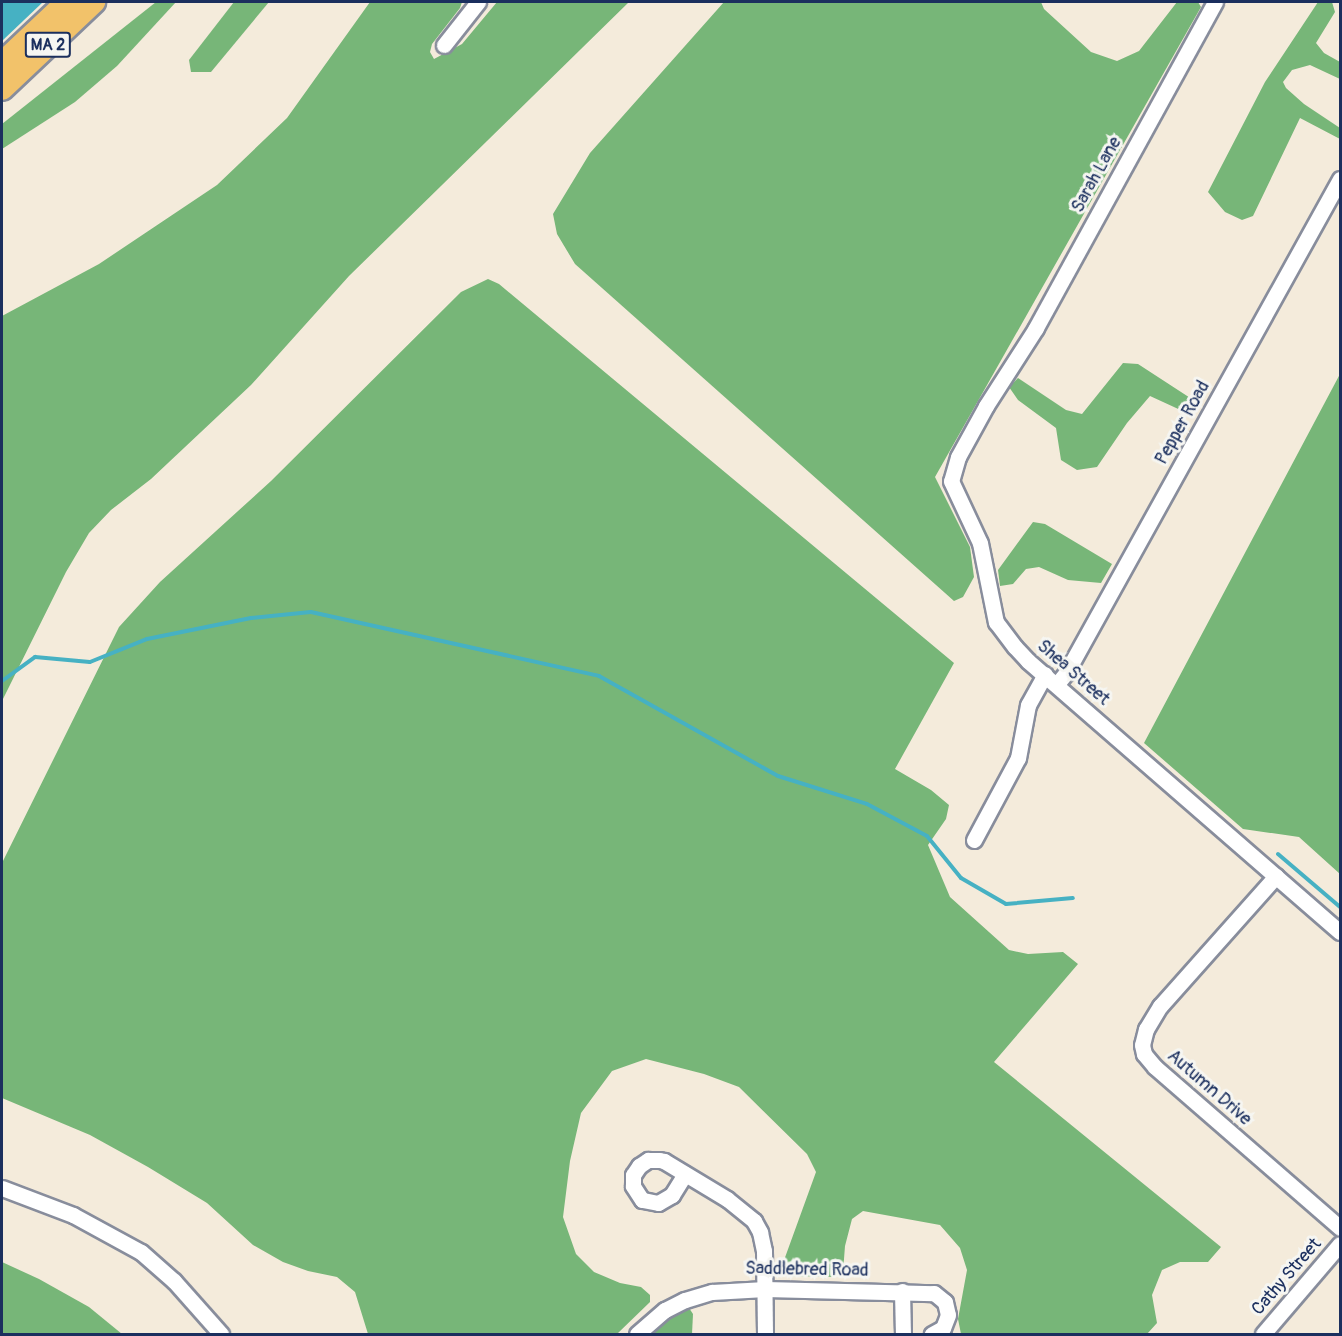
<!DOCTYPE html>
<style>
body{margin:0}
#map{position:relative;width:1342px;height:1336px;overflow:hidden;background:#f4ebdb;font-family:Pangolin,sans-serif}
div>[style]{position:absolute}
.forest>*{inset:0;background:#77b678}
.water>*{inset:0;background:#46b1c3}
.stream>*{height:4px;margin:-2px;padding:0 2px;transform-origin:2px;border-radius:2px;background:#46b1c3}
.roads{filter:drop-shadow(2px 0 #888d9c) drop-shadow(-2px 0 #888d9c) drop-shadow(0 2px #888d9c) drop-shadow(0 -2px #888d9c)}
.minor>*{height:15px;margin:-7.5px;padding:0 7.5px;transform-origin:7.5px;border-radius:7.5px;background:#fff}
.highway>*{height:22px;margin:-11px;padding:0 11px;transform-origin:11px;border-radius:11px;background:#f2c26a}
span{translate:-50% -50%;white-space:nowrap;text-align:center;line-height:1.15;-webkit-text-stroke:6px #f6f6f2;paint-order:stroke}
.shield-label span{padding:2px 4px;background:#f6f6f2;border:2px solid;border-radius:4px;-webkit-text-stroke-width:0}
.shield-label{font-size:16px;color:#1b2f5e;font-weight:700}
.street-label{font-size:18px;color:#1b2f5e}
.frame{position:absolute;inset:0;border:3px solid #1b2f5e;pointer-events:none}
</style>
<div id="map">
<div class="forest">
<div style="clip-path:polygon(156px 2px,176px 2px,117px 66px,75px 102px,2px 149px,2px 124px)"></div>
<div style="clip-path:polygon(234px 2px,269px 2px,211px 72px,191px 72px,189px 60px)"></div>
<div style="clip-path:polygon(370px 2px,462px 2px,460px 8px,432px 44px,430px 52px,434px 59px,462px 44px,497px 2px,629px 2px,349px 276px,251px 385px,151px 479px,111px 510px,89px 533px,66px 572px,2px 701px,2px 316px,99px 264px,217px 185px,287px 118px)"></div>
<div style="clip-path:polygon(724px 2px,1041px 2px,1044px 9px,1091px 52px,1117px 61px,1139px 51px,1177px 2px,1198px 2px,1201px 7px,935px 477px,970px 547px,974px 577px,963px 597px,954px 601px,575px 264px,557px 234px,553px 214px,590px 153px)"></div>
<div style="clip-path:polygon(1318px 2px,1332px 2px,1335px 12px,1316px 43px,1324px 53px,1340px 62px,1340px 79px,1310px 65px,1292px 70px,1283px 82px,1286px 88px,1304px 104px,1340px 128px,1340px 139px,1300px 118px,1253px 216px,1242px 220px,1225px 212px,1208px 192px,1265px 82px)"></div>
<div style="clip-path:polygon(488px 279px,499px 284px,954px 663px,895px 769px,931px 790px,949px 805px,946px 819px,928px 845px,950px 897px,1009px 950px,1028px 954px,1063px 952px,1078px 964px,994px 1062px,1221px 1247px,1208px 1262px,1180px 1262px,1162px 1270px,1152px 1295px,1157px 1323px,1147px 1334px,961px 1334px,958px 1319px,967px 1270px,960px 1248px,940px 1225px,863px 1211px,852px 1219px,845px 1246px,843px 1272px,833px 1277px,788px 1276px,783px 1272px,783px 1263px,816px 1172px,807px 1154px,739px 1087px,704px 1074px,646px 1059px,612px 1071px,581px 1113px,570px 1161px,563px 1217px,576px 1254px,594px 1272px,620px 1283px,641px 1287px,650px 1295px,650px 1302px,617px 1334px,368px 1334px,355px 1292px,337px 1277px,308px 1271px,283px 1262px,253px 1245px,207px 1203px,148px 1167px,90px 1135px,2px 1098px,2px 863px,119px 627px,160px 582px,271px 481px,461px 292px)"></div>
<div style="clip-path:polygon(1123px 363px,1138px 364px,1201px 405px,1187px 413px,1150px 396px,1127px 423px,1097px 467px,1077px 470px,1061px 460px,1056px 428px,1018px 400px,1009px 387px,1018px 378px,1066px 410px,1082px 414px)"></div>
<div style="clip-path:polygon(1340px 374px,1340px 874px,1299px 837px,1243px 829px,1144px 743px)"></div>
<div style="clip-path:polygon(1033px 522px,1045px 524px,1112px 564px,1101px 583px,1068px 580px,1039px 567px,1026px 569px,1013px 584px,1000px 586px,998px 570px)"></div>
<div style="clip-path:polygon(2px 1262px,39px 1279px,89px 1307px,122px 1334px,2px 1334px)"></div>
<div style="clip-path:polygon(689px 1308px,693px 1314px,692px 1334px,651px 1334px,665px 1321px)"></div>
</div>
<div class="water">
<div style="clip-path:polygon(2px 2px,43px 2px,2px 41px)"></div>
</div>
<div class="stream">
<div style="left:2px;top:681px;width:41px;rotate:-36deg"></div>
<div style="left:35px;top:657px;width:55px;rotate:5.2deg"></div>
<div style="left:90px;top:662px;width:61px;rotate:-22deg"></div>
<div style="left:147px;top:639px;width:106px;rotate:-11.4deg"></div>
<div style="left:251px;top:618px;width:60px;rotate:-5.7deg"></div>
<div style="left:311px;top:612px;width:295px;rotate:12.5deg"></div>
<div style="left:599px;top:676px;width:205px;rotate:29.2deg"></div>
<div style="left:778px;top:776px;width:93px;rotate:17.5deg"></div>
<div style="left:867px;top:804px;width:68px;rotate:28.1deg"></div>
<div style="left:927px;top:836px;width:54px;rotate:51deg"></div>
<div style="left:961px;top:878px;width:52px;rotate:30deg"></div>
<div style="left:1006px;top:904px;width:67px;rotate:-5.1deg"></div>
<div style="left:1278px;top:854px;width:82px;rotate:40.5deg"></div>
</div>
<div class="roads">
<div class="minor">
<div style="left:1215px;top:2px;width:372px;rotate:118.8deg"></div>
<div style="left:1036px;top:328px;width:93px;rotate:122.7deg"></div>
<div style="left:986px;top:406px;width:58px;rotate:118.8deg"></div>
<div style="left:958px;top:457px;width:25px;rotate:106deg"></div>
<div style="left:951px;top:481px;width:68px;rotate:64.9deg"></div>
<div style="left:980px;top:543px;width:81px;rotate:78.6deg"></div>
<div style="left:996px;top:622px;width:31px;rotate:53deg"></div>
<div style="left:1015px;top:647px;width:19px;rotate:47deg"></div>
<div style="left:1028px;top:661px;width:413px;rotate:41deg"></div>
<div style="left:444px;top:45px;width:55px;rotate:-51.7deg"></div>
<div style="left:1057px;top:684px;width:14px;rotate:-51deg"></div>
<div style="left:1066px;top:673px;width:565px;rotate:-60.98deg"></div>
<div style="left:974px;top:840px;width:93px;rotate:-61.8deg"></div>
<div style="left:1018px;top:758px;width:54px;rotate:-79.3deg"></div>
<div style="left:1028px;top:705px;width:35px;rotate:-61deg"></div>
<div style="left:1276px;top:876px;width:174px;rotate:131.7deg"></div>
<div style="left:1160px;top:1006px;width:27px;rotate:121deg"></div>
<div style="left:1146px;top:1029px;width:16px;rotate:104deg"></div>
<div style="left:1142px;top:1045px;width:9px;rotate:77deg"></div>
<div style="left:1144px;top:1054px;width:17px;rotate:50deg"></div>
<div style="left:1155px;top:1067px;width:245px;rotate:41deg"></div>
<div style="left:685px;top:1174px;width:25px;rotate:122deg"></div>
<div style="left:672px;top:1195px;width:16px;rotate:150deg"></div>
<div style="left:658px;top:1203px;width:16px;rotate:-169deg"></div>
<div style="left:642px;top:1200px;width:17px;rotate:-123deg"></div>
<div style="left:633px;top:1186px;width:11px;rotate:-90deg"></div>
<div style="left:633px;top:1175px;width:11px;rotate:-56deg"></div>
<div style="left:639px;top:1166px;width:11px;rotate:-34deg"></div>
<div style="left:648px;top:1160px;width:11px"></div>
<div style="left:659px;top:1160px;width:5px;rotate:11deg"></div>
<div style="left:664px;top:1161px;width:74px;rotate:31.1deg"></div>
<div style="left:727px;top:1199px;width:35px;rotate:39deg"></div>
<div style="left:754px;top:1221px;width:13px;rotate:61deg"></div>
<div style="left:760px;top:1232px;width:19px;rotate:78deg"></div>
<div style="left:764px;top:1251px;width:83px;rotate:89.3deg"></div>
<div style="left:2px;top:1188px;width:76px;rotate:20.8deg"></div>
<div style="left:73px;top:1215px;width:77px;rotate:28.6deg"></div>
<div style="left:141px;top:1252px;width:44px;rotate:41.3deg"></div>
<div style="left:174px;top:1281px;width:71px;rotate:48.4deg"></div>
<div style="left:902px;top:1291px;width:43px;rotate:88.7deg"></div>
<div style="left:637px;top:1334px;width:37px;rotate:-41deg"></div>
<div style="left:665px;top:1310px;width:22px;rotate:-27deg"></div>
<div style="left:685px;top:1300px;width:28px;rotate:-17deg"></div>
<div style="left:712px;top:1292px;width:53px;rotate:-3.2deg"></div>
<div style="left:765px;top:1289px;width:169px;rotate:1.4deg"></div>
<div style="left:934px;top:1293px;width:14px;rotate:39deg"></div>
<div style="left:945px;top:1302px;width:13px;rotate:77deg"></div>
<div style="left:948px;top:1315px;width:14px;rotate:111deg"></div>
<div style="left:943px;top:1328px;width:13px;rotate:151deg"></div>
<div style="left:1263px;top:1334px;width:118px;rotate:-49.5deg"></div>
</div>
<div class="highway">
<div style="left:2px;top:63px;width:89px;rotate:-43.2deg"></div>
<div style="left:2px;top:89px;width:127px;rotate:-43.4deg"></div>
</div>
</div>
<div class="shield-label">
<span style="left:48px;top:45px">MA 2</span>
</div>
<div class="street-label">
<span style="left:1097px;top:175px;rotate:-61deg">Sarah Lane</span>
<span style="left:1183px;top:423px;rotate:-61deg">Pepper Road</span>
<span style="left:1073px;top:673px;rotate:41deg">Shea Street</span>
<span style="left:1209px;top:1088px;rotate:41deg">Autumn Drive</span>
<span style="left:807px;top:1270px;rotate:1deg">Saddlebred Road</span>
<span style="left:1287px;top:1277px;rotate:-49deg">Cathy Street</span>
</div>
<div class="frame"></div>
</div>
